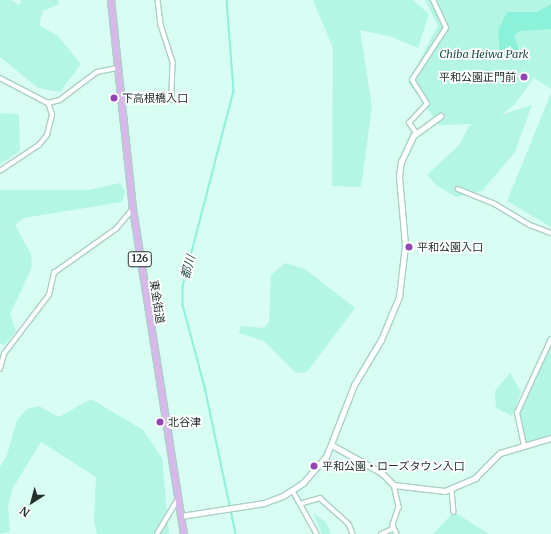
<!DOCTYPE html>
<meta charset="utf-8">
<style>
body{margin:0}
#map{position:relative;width:551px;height:534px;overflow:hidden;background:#d8fdf2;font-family:Merriweather,"Noto Sans JP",serif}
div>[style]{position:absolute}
.green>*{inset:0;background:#b4f6e4}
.water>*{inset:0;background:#8bf2d9}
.stream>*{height:1.5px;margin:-0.75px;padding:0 0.75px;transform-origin:0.75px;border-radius:0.75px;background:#8bf2d9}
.roads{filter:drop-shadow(1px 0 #abd0c5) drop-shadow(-1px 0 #abd0c5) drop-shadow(0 1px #abd0c5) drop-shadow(0 -1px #abd0c5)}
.minor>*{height:3.5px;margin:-1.75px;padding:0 1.75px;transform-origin:1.75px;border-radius:1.75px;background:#fff}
.tertiary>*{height:4.5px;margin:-2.25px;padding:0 2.25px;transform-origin:2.25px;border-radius:2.25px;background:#fff}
.trunk>*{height:6px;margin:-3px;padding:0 3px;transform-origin:3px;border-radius:3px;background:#d8b7eb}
.dots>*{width:11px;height:11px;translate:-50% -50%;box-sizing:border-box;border:2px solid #fff;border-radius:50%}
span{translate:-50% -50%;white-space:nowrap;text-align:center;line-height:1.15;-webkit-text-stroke:3.5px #fff;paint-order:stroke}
.shield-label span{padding:1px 3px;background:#fff;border:1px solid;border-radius:3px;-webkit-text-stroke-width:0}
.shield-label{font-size:10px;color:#23312d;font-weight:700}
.park-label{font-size:11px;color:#214f44;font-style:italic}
.poi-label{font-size:11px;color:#23312d}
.right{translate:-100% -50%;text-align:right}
.left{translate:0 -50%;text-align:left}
.street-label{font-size:11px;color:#23312d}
.water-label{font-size:12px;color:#29564b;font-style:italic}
.north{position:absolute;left:12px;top:482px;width:40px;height:40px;-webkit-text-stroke:3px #fff;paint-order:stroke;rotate:216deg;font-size:11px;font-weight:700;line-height:16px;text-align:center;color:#23312d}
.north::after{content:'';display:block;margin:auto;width:14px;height:18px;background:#23312d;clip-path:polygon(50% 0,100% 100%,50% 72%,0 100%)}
</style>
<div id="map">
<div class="green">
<div style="clip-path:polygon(0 0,11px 0,20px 5px,21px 0,58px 0,59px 4px,43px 11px,39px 25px,58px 36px,81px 64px,60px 92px,38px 88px,0 57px)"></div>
<div style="clip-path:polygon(313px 0,413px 0,429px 14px,418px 48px,392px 37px,360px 30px,372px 107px,361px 187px,332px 186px,333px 48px)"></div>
<div style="clip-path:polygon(425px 0,551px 0,551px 89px,534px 78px,514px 105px,501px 115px,532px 105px,515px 152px,482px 191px,456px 197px,436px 185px,427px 175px,459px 145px,469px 126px,475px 124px,439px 125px,408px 82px,438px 26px)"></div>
<div style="clip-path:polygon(551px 93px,551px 227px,507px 201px)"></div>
<div style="clip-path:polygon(0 113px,19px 114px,20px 151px,0 164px)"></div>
<div style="clip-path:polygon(120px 183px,125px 191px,122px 202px,24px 218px,15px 225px,31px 254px,32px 267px,10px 314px,16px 331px,5px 345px,0 344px,0 190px,89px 190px)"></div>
<div style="clip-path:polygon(285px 263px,305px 269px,355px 308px,307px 372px,296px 373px,264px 341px,239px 333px,241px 326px,264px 328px,269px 322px,271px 275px)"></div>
<div style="clip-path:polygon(551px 344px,551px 436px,526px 444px,520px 412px)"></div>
<div style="clip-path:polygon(510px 373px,521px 392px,512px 416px,496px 408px,495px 391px)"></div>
<div style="clip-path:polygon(91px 399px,143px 430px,162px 458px,169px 534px,97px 534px,94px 521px,96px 477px,41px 442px,12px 489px,8px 507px,10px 532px,0 534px,0 467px,7px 455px,17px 420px,27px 409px,39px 406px,59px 417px)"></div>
<div style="clip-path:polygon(454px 512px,489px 534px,433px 534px)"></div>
<div style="clip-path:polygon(313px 513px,326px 522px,331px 534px,322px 534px)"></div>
</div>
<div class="water">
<div style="clip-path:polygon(551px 4px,551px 29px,520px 31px,514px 35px,522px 60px,512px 60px,500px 53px,498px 31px,507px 12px,537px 12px)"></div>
</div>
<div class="stream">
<div style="left:227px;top:0;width:91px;rotate:85.6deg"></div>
<div style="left:234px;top:91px;width:203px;rotate:104.6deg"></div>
<div style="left:183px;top:287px;width:18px;rotate:90deg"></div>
<div style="left:183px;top:305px;width:85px;rotate:75deg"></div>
<div style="left:205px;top:387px;width:150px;rotate:78.1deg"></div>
</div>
<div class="roads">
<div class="minor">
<div style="left:158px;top:0;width:25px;rotate:83deg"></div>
<div style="left:161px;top:25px;width:40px;rotate:72deg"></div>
<div style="left:173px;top:63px;width:37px;rotate:92deg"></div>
<div style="left:0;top:78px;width:54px;rotate:27.5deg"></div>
<div style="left:48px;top:103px;width:12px;rotate:-14deg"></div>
<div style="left:60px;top:100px;width:46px;rotate:-37.1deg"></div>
<div style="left:97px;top:72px;width:21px;rotate:-11deg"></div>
<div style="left:416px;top:133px;width:12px;rotate:-125deg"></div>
<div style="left:409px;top:123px;width:26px;rotate:-47deg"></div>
<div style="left:427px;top:104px;width:28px;rotate:-122deg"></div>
<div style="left:412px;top:80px;width:62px;rotate:-56.8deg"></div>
<div style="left:446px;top:28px;width:31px;rotate:-115deg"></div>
<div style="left:0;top:171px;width:47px;rotate:-33.7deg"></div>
<div style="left:39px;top:145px;width:13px;rotate:-51deg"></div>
<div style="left:47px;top:135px;width:21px;rotate:-76deg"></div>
<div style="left:52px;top:115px;width:13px;rotate:-108deg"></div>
<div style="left:458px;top:189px;width:40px;rotate:22deg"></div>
<div style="left:495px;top:204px;width:41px;rotate:31deg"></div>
<div style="left:530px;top:225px;width:22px;rotate:21deg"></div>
<div style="left:0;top:369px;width:16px;rotate:-75deg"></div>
<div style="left:4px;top:354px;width:74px;rotate:-52.7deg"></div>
<div style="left:49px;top:295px;width:23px;rotate:-77deg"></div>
<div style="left:54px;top:273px;width:76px;rotate:-35.4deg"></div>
<div style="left:116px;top:229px;width:26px;rotate:-50deg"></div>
<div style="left:524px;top:446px;width:34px;rotate:-102deg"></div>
<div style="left:517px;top:413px;width:81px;rotate:-65.3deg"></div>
<div style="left:394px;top:485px;width:23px;rotate:77deg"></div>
<div style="left:399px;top:507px;width:20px;rotate:108deg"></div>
<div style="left:393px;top:526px;width:9px;rotate:63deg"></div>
<div style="left:452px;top:490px;width:22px;rotate:85deg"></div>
<div style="left:293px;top:491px;width:49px;rotate:60.8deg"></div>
<div style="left:303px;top:503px;width:18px;rotate:-16deg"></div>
<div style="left:320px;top:498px;width:39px;rotate:42deg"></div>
<div style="left:349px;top:524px;width:11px;rotate:68deg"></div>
<div style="left:157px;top:534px;width:41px;rotate:-59deg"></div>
<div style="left:381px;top:534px;width:13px;rotate:-23deg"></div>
</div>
<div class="tertiary">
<div style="left:332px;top:445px;width:57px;rotate:29.2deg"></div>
<div style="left:382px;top:473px;width:17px;rotate:45deg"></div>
<div style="left:394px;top:485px;width:51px;rotate:6.7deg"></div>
<div style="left:445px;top:491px;width:33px;rotate:-23deg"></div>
<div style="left:475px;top:478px;width:35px;rotate:-45deg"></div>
<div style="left:500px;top:453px;width:53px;rotate:-16.4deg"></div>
<div style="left:181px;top:516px;width:84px;rotate:-8.9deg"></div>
<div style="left:264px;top:503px;width:20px;rotate:-20deg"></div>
<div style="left:283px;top:496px;width:24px;rotate:-33deg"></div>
<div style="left:303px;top:483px;width:35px;rotate:-49deg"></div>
<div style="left:326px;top:457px;width:77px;rotate:-68.7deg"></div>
<div style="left:354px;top:385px;width:52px;rotate:-59deg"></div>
<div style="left:381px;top:340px;width:47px;rotate:-67.3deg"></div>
<div style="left:399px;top:297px;width:52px;rotate:-83.4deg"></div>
<div style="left:405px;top:245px;width:69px;rotate:-95deg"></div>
<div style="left:399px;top:176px;width:14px;rotate:-82deg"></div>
<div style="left:401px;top:162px;width:29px;rotate:-65deg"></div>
<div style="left:413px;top:136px;width:34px;rotate:-36deg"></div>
</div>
<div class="trunk">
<div style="left:111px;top:0;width:210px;rotate:84deg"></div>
<div style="left:133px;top:209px;width:329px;rotate:81.1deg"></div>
</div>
</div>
<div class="dots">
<div style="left:524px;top:77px;background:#9044b6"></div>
<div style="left:114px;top:98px;background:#9044b6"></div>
<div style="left:409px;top:247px;background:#9044b6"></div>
<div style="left:160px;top:422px;background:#9044b6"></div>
<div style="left:314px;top:466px;background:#9044b6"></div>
</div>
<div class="shield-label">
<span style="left:140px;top:259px">126</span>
</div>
<div class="park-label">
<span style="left:484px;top:54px">Chiba Heiwa Park</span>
</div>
<div class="poi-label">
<span class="right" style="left:516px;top:77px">平和公園正門前</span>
<span class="left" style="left:122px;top:98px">下高根橋入口</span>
<span class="left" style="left:417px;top:247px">平和公園入口</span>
<span class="left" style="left:168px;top:422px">北谷津</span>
<span class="left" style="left:322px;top:466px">平和公園・ローズタウン入口</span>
</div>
<div class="street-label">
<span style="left:157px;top:302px;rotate:81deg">東金街道</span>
</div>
<div class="water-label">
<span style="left:188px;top:267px;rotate:-75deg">都川</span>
</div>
<div class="north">N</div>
</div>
